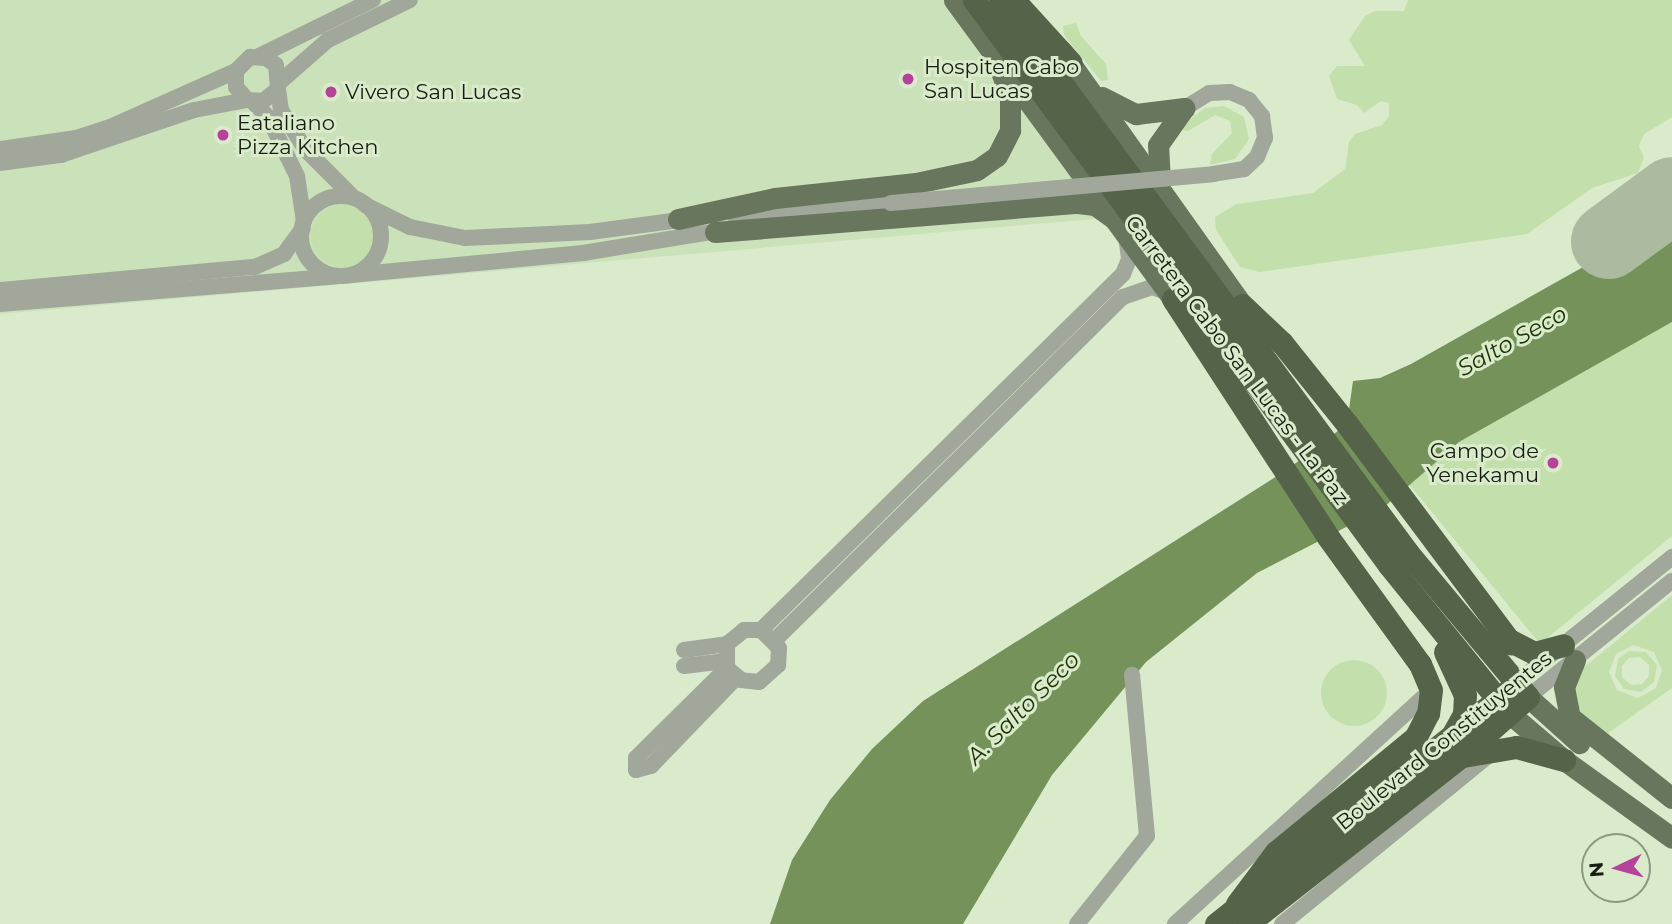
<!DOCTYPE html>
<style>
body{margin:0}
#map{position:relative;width:1672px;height:924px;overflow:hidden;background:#d9ebcb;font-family:Montserrat,sans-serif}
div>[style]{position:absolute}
.built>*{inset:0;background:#cbe1ba}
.green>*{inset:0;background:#c3dfac}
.round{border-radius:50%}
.water>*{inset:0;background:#749259}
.runway>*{height:75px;margin:-37.5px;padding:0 37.5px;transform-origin:37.5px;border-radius:37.5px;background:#acbba0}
.minor>*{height:16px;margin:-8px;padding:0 8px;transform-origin:8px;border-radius:8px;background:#a1a89b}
.minor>.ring{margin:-8px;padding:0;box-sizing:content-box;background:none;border:16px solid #a1a89b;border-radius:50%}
.major>*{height:21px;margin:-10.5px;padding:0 10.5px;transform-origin:10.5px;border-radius:10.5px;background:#69765e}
.highway>*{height:23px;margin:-11.5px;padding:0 11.5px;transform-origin:11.5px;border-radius:11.5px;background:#556448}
.minor-bridge>*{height:16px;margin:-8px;padding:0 8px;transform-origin:8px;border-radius:8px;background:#a1a89b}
.dots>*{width:19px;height:19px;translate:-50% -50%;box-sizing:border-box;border:4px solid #d9ebcb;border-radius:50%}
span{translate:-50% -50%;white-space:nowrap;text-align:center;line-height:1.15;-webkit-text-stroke:6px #d9ebcb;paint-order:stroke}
.poi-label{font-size:21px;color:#171d12}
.left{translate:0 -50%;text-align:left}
.right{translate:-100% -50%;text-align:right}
.street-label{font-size:21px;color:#171d12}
.water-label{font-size:23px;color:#1f3207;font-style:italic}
.north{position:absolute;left:1581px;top:833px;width:70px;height:70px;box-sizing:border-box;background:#d9ebcb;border:2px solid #8b9981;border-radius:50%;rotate:265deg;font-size:19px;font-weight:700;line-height:28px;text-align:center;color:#171d12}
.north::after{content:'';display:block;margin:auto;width:24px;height:32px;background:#b7429b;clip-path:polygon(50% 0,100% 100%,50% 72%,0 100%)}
</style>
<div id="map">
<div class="built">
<div style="clip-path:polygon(0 0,945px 0,1105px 218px,0 314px)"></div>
</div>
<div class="green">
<div style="clip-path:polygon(1408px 0,1672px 0,1672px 117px,1644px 134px,1639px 146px,1644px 158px,1638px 173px,1592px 188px,1527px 234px,1259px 272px,1240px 267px,1216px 230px,1215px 217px,1237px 204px,1313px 193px,1345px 169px,1349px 142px,1355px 134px,1382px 125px,1389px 116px,1389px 103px,1381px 101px,1364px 113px,1357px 105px,1337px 99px,1329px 76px,1337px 66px,1365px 66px,1349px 40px,1365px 16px,1375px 11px,1404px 11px)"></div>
<div style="clip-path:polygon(1076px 23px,1081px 36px,1106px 64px,1108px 80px,1101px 81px,1064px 35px,1063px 26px)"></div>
<div style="clip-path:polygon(1224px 106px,1244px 117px,1249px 139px,1235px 159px,1210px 165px,1212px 154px,1232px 133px,1230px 121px,1215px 115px,1188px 131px,1177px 129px,1205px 108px)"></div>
<div class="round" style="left:311px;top:205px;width:62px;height:62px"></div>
<div style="clip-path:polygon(1672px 322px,1672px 536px,1540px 644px,1409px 484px,1459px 442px)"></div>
<div style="clip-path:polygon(evenodd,1672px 595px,1672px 688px,1604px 736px,1579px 712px,1572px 694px,1582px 669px,1672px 595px,1633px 645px,1654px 652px,1662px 670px,1656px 688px,1638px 698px,1617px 690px,1609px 672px,1616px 654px,1633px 645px)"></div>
<div style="clip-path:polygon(evenodd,1629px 651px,1646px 652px,1657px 665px,1654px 682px,1641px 692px,1624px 689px,1615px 676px,1618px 659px,1629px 651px,1640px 657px,1649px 665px,1649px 676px,1642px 684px,1631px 685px,1622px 677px,1622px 666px,1629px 658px,1640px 657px)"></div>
<div class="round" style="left:1321px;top:660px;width:66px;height:66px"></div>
</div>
<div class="water">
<div style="clip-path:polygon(1672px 217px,1672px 322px,1459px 442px,1383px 508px,1257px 573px,1146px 662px,1052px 775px,963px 924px,770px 924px,792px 860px,830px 800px,872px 749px,923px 701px,1288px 469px,1347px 424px,1353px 381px,1380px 378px,1411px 364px)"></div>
</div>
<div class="runway">
<div style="left:1608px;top:241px;width:79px;rotate:-36.3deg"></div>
</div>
<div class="minor">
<div style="left:259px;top:56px;width:127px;rotate:-26.2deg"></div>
<div style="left:280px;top:82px;width:64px;rotate:-41.2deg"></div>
<div style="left:328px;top:40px;width:91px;rotate:-26deg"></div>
<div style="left:278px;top:89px;width:21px;rotate:82deg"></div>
<div style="left:281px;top:110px;width:46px;rotate:58.4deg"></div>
<div style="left:305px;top:149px;width:68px;rotate:45deg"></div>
<div style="left:253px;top:102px;width:21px;rotate:45deg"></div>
<div style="left:268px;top:117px;width:66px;rotate:63.8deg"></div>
<div style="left:297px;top:176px;width:46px;rotate:81.2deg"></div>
<div style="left:1185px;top:108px;width:28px;rotate:-32deg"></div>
<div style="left:1209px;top:93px;width:21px;rotate:-3deg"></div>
<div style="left:1230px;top:92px;width:21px;rotate:23deg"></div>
<div style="left:1249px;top:100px;width:21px;rotate:51deg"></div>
<div style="left:1262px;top:116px;width:22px;rotate:82deg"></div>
<div style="left:1265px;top:138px;width:21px;rotate:113deg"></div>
<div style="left:1257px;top:157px;width:18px;rotate:137deg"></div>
<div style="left:1244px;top:169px;width:31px;rotate:171deg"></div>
<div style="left:0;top:149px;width:77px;rotate:-8.2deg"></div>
<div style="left:76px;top:138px;width:36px;rotate:-18deg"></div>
<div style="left:110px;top:127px;width:138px;rotate:-24deg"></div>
<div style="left:236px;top:71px;width:20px;rotate:-45deg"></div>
<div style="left:250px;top:57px;width:16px;rotate:4deg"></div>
<div style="left:266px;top:58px;width:12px;rotate:35deg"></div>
<div style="left:276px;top:65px;width:24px;rotate:85deg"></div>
<div style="left:278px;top:89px;width:19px;rotate:141deg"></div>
<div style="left:263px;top:101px;width:16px;rotate:-176deg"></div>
<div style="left:247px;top:100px;width:17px;rotate:-130deg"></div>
<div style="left:236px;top:87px;width:16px;rotate:-90deg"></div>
<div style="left:0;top:163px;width:62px;rotate:-7.5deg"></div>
<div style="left:61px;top:155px;width:140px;rotate:-18.7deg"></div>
<div style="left:194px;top:110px;width:54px;rotate:-10.7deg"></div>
<div class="ring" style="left:301px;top:196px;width:64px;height:64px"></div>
<div style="left:365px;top:205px;width:50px;rotate:26.1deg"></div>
<div style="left:410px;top:227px;width:56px;rotate:11.3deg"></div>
<div style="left:465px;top:238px;width:125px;rotate:-2.7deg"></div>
<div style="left:590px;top:232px;width:98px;rotate:-7.6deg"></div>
<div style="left:734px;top:215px;width:157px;rotate:-4.4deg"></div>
<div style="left:351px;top:275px;width:233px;rotate:-5.4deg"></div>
<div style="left:583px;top:253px;width:142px;rotate:-9.3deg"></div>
<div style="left:0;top:290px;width:256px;rotate:-5.2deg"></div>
<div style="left:255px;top:267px;width:32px;rotate:-24deg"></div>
<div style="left:284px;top:254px;width:32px;rotate:-54deg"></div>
<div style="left:0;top:304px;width:338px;rotate:-4.7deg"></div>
<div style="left:761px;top:630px;width:508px;rotate:-44.52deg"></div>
<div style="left:1123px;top:274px;width:16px;rotate:-68deg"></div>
<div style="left:1129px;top:259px;width:23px;rotate:-97deg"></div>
<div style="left:775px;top:640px;width:489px;rotate:-44.6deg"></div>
<div style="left:1123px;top:297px;width:31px;rotate:-19deg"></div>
<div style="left:1152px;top:287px;width:18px;rotate:19deg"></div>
<div style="left:684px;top:650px;width:43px;rotate:-7.9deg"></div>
<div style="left:727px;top:644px;width:22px;rotate:-39deg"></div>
<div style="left:744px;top:630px;width:17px"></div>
<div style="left:761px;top:630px;width:25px;rotate:45deg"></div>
<div style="left:779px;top:648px;width:17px;rotate:93deg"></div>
<div style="left:778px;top:665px;width:25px;rotate:138deg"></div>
<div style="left:759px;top:682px;width:18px;rotate:-174deg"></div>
<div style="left:741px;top:680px;width:18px;rotate:-139deg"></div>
<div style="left:727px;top:668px;width:24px;rotate:-90deg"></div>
<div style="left:684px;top:666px;width:42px;rotate:-6.8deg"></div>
<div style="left:727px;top:668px;width:128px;rotate:135.3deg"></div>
<div style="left:636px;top:758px;width:12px;rotate:90deg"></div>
<div style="left:636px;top:770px;width:16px;rotate:-15deg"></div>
<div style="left:651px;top:766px;width:124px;rotate:-46deg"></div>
<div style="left:1516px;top:683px;width:201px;rotate:-38.9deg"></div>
<div style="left:1528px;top:697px;width:185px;rotate:-38.9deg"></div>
<div style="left:1077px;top:924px;width:112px;rotate:-51.5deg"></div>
<div style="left:1147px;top:836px;width:162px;rotate:-95.3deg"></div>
<div style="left:1175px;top:924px;width:347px;rotate:-42.4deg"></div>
<div style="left:1282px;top:924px;width:274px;rotate:-39.2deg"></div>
</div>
<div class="major">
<div style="left:954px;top:0;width:371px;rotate:53.8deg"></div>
<div style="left:1061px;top:50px;width:313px;rotate:54.6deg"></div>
<div style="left:1102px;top:97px;width:38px;rotate:27deg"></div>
<div style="left:1136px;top:114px;width:49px;rotate:-7deg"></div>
<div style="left:1160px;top:182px;width:37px;rotate:-93deg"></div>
<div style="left:1158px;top:145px;width:45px;rotate:-54.9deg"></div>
<div style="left:678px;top:219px;width:99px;rotate:-12.2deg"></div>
<div style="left:775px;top:198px;width:142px;rotate:-6.1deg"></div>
<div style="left:916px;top:183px;width:62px;rotate:-12deg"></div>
<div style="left:977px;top:170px;width:24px;rotate:-35deg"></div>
<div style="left:997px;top:156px;width:29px;rotate:-63deg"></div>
<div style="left:1010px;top:130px;width:34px;rotate:-90deg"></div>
<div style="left:1010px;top:96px;width:40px;rotate:-110.2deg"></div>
<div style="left:715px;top:232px;width:364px;rotate:-4.6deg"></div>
<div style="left:1078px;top:203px;width:17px;rotate:7deg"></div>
<div style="left:1095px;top:205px;width:24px;rotate:36deg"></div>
<div style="left:1575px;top:660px;width:29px;rotate:112deg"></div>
<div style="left:1564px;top:687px;width:31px;rotate:79deg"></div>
<div style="left:1570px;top:717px;width:130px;rotate:38.5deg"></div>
<div style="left:1528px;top:697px;width:69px;rotate:42deg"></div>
<div style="left:1509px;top:713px;width:72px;rotate:40.5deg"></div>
<div style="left:1564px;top:760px;width:133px;rotate:35.8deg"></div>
</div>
<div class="highway">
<div style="left:974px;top:0;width:701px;rotate:53.7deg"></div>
<div style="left:1389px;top:565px;width:191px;rotate:51deg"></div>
<div style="left:1000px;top:0;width:687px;rotate:53.58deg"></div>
<div style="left:1408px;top:553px;width:187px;rotate:50.2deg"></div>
<div style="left:1528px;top:697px;width:91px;rotate:138.6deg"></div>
<div style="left:1460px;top:757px;width:271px;rotate:141.9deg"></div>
<div style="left:1021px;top:8px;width:74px;rotate:47.7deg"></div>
<div style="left:1173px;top:299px;width:284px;rotate:56.9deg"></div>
<div style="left:1328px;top:537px;width:157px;rotate:54.1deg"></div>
<div style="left:1420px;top:664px;width:28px;rotate:67deg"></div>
<div style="left:1431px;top:690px;width:23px;rotate:97deg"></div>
<div style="left:1428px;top:713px;width:27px;rotate:117deg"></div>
<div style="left:1416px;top:737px;width:181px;rotate:140.6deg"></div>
<div style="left:1276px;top:852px;width:65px;rotate:126.9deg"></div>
<div style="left:1242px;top:305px;width:55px;rotate:43.5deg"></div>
<div style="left:1282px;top:343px;width:104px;rotate:51.3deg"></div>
<div style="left:1347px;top:424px;width:274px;rotate:53.2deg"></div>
<div style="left:1499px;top:635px;width:39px;rotate:27deg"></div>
<div style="left:1534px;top:653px;width:30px;rotate:-15deg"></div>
<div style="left:1445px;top:652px;width:47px;rotate:65.1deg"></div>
<div style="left:1465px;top:695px;width:19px;rotate:93deg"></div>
<div style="left:1464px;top:714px;width:21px;rotate:119deg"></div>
<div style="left:1463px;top:756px;width:54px;rotate:-9.6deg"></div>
<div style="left:1516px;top:747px;width:50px;rotate:15.2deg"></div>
<div style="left:1216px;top:924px;width:375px;rotate:-38.6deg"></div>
</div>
<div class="minor-bridge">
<div style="left:891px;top:203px;width:323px;rotate:-5.1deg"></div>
</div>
<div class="dots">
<div style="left:908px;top:79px;background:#b7429b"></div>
<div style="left:331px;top:92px;background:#b7429b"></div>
<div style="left:223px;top:135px;background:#b7429b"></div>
<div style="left:1553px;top:463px;background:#b7429b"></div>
</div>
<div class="poi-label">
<span class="left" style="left:924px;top:79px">Hospiten Cabo<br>San Lucas</span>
<span class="left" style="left:345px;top:92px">Vivero San Lucas</span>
<span class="left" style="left:237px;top:135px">Eataliano<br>Pizza Kitchen</span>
<span class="right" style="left:1539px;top:463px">Campo de<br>Yenekamu</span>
</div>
<div class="street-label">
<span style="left:1237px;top:360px;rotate:53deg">Carretera Cabo San Lucas - La Paz</span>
<span style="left:1444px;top:741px;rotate:-39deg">Boulevard Constituyentes</span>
</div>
<div class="water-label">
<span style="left:1512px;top:341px;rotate:-29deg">Salto Seco</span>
<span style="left:1023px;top:708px;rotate:-45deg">A. Salto Seco</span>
</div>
<div class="north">N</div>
</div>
